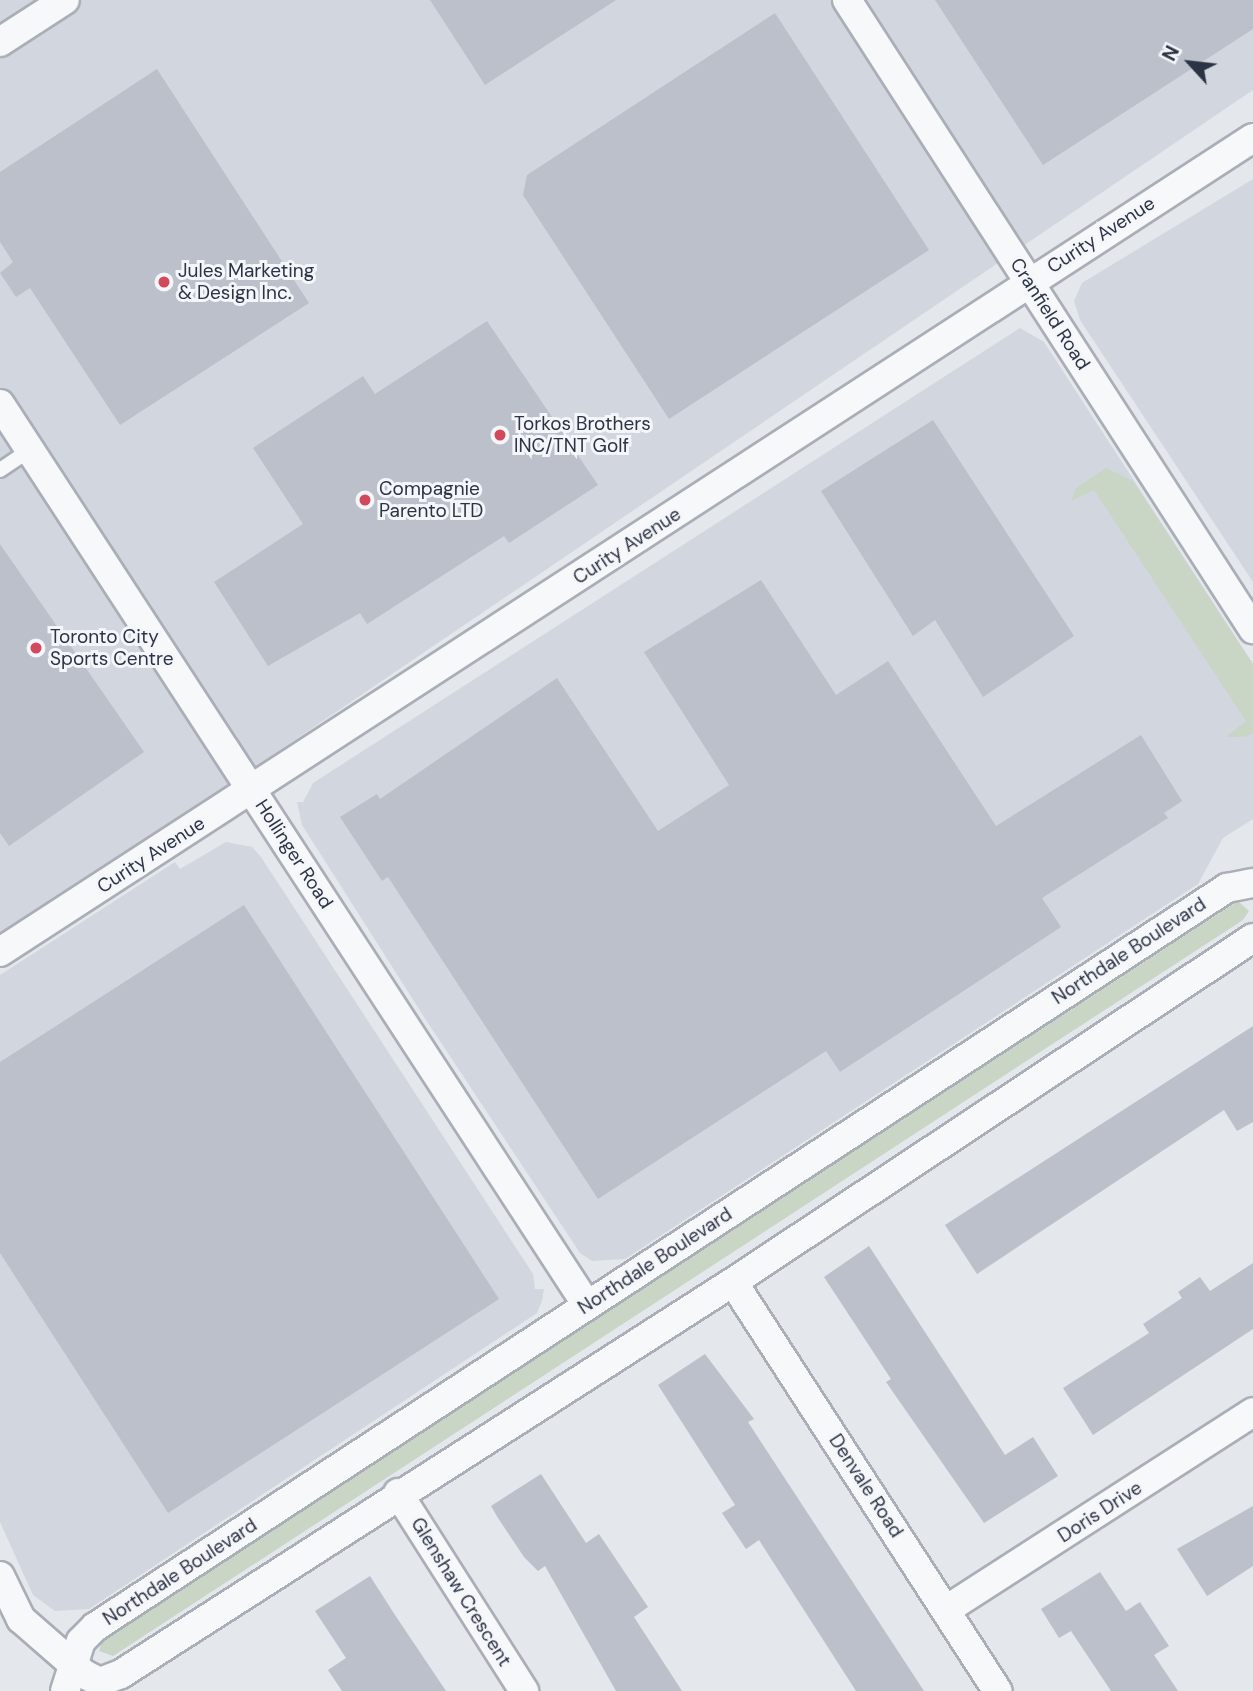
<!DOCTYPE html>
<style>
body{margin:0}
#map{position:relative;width:1253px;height:1691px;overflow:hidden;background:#e4e7ec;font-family:"DM Sans",sans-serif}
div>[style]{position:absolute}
.built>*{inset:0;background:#d2d6de}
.green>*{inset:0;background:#c9d6c5}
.building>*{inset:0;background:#bbc0ca}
.roads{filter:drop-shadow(2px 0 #a9aeb7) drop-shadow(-2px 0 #a9aeb7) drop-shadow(0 2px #a9aeb7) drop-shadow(0 -2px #a9aeb7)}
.lane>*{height:14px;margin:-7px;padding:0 7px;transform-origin:7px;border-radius:7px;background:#f7f8fa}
.street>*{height:28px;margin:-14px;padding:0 14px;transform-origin:14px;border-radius:14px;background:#f7f8fa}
.dots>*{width:19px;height:19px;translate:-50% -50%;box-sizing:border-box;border:4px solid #f4f6f9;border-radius:50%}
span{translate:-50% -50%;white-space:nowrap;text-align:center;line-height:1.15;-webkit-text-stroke:6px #f4f6f9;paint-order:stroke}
.street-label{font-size:19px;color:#2b3445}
.poi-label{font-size:19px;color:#2b3445}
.left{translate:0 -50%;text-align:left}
.north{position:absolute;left:1155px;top:28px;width:70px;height:70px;-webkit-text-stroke:5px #f4f6f9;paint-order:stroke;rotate:297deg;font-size:19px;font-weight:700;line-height:28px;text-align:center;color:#2b3445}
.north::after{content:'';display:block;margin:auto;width:24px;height:32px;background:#2b3445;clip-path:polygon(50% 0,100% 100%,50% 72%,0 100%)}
</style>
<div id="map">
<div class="built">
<div style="clip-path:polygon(0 0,1253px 0,1253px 90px,0 940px)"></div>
<div style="clip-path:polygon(1253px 179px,1253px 582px,1080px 320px,1074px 301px,1082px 283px)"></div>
<div style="clip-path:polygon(1020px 328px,1044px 342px,1253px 664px,1253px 819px,1223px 838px,1198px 884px,625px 1259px,592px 1261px,580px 1253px,426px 1020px,302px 825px,297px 802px,303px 802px,313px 783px)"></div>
<div style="clip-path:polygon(226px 842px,252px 847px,261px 857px,533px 1274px,535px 1289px,544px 1289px,542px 1301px,537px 1313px,89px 1609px,55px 1611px,33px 1595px,0 1522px,0 975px,175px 862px,180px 869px)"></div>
</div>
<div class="green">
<div style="clip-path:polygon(1106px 468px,1133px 481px,1253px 664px,1253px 732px,1246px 737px,1226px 737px,1246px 721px,1094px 490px,1071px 501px,1076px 488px)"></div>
<div style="clip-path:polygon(1238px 901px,1249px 911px,1243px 920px,113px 1656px,99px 1651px,102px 1641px)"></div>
</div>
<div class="building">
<div style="clip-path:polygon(430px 0,616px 0,485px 85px)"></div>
<div style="clip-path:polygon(935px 0,1253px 0,1253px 29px,1043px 165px)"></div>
<div style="clip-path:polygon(775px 13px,929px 250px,669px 419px,523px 195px,527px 175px)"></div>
<div style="clip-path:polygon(157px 69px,309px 303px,120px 425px,30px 288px,16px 297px,0 273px,13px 262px,0 242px,0 172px)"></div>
<div style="clip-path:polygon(487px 321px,598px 485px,509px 543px,504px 536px,367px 624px,360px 613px,268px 666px,214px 582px,303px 524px,253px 448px,363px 376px,375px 394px)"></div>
<div style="clip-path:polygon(933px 420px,1074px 636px,983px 697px,935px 620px,913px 636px,821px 491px)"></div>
<div style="clip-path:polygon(0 544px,144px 752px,9px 846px,0 833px)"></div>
<div style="clip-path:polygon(761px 580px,836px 695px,888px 661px,996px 826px,1141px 735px,1182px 801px,1164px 813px,1168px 818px,1042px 898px,1061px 927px,840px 1072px,826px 1051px,598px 1199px,388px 877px,382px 881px,340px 817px,377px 794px,380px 799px,557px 678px,658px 831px,729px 785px,644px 652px)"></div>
<div style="clip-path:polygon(244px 905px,499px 1299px,168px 1513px,0 1253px,0 1062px)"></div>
<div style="clip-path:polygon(1253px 1026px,1253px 1122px,1237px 1131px,1224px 1110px,977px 1274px,945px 1225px)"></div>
<div style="clip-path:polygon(869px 1246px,1005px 1455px,1033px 1437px,1058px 1476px,984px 1523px,886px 1382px,891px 1379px,824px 1277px)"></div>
<div style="clip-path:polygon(1253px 1263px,1253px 1329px,1093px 1435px,1063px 1388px,1149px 1333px,1143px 1324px,1182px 1298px,1178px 1292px,1200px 1277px,1210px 1291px)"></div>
<div style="clip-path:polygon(705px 1354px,754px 1419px,748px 1422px,924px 1691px,856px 1691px,759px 1540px,746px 1549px,722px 1513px,735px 1505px,658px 1385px)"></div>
<div style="clip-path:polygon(541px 1474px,586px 1543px,599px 1534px,648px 1607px,634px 1617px,682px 1691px,616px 1691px,545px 1566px,538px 1571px,524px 1557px,498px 1518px,491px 1506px)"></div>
<div style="clip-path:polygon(1253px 1506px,1253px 1566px,1207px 1596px,1177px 1549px)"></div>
<div style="clip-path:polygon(1100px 1572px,1126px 1611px,1140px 1602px,1169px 1646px,1154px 1655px,1178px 1691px,1111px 1691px,1071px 1631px,1059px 1638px,1041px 1609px)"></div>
<div style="clip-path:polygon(370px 1576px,395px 1615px,446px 1691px,342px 1691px,328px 1670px,346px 1658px,315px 1611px)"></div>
</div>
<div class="roads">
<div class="lane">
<div style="left:0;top:470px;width:36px;rotate:-34deg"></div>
</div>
<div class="street">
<div style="left:847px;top:0;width:749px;rotate:57.16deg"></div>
<div style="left:0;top:42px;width:77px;rotate:-32.9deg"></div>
<div style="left:0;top:404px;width:1075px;rotate:56.92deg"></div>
<div style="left:0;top:952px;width:1494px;rotate:-33.01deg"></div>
<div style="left:733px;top:1282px;width:487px;rotate:57.1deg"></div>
<div style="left:398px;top:1493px;width:235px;rotate:57.5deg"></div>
<div style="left:0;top:1576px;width:48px;rotate:64deg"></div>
<div style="left:21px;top:1619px;width:84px;rotate:41.1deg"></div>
<div style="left:84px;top:1674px;width:18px;rotate:27deg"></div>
<div style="left:100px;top:1682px;width:22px;rotate:-21deg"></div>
<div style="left:121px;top:1674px;width:727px;rotate:-32.64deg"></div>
<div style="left:733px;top:1282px;width:623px;rotate:-33.49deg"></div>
<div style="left:946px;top:1610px;width:365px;rotate:-32.8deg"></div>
<div style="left:65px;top:1691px;width:52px;rotate:-72.3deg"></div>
<div style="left:81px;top:1641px;width:20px;rotate:-45deg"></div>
<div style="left:95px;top:1627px;width:1352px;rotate:-33.14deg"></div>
<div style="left:1227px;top:888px;width:26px;rotate:-11deg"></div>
</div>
</div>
<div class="dots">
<div style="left:164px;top:282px;background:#d1495b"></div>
<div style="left:500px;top:435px;background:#d1495b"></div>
<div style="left:365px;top:500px;background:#d1495b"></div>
<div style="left:36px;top:648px;background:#d1495b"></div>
</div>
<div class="street-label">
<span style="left:1101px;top:235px;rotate:-33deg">Curity Avenue</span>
<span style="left:1050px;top:314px;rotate:57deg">Cranfield Road</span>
<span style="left:627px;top:546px;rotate:-33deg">Curity Avenue</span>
<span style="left:294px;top:854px;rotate:57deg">Hollinger Road</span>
<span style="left:151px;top:855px;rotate:-33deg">Curity Avenue</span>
<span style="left:1129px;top:951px;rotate:-33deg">Northdale Boulevard</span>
<span style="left:655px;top:1261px;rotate:-33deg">Northdale Boulevard</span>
<span style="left:866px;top:1486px;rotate:57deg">Denvale Road</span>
<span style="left:1100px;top:1512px;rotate:-33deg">Doris Drive</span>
<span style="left:180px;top:1572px;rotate:-33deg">Northdale Boulevard</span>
<span style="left:461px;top:1592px;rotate:58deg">Glenshaw Crescent</span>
</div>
<div class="poi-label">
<span class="left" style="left:178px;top:282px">Jules Marketing<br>&amp; Design Inc.</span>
<span class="left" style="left:514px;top:435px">Torkos Brothers<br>INC/TNT Golf</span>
<span class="left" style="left:379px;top:500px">Compagnie<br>Parento LTD</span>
<span class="left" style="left:50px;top:648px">Toronto City<br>Sports Centre</span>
</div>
<div class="north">N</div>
</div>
